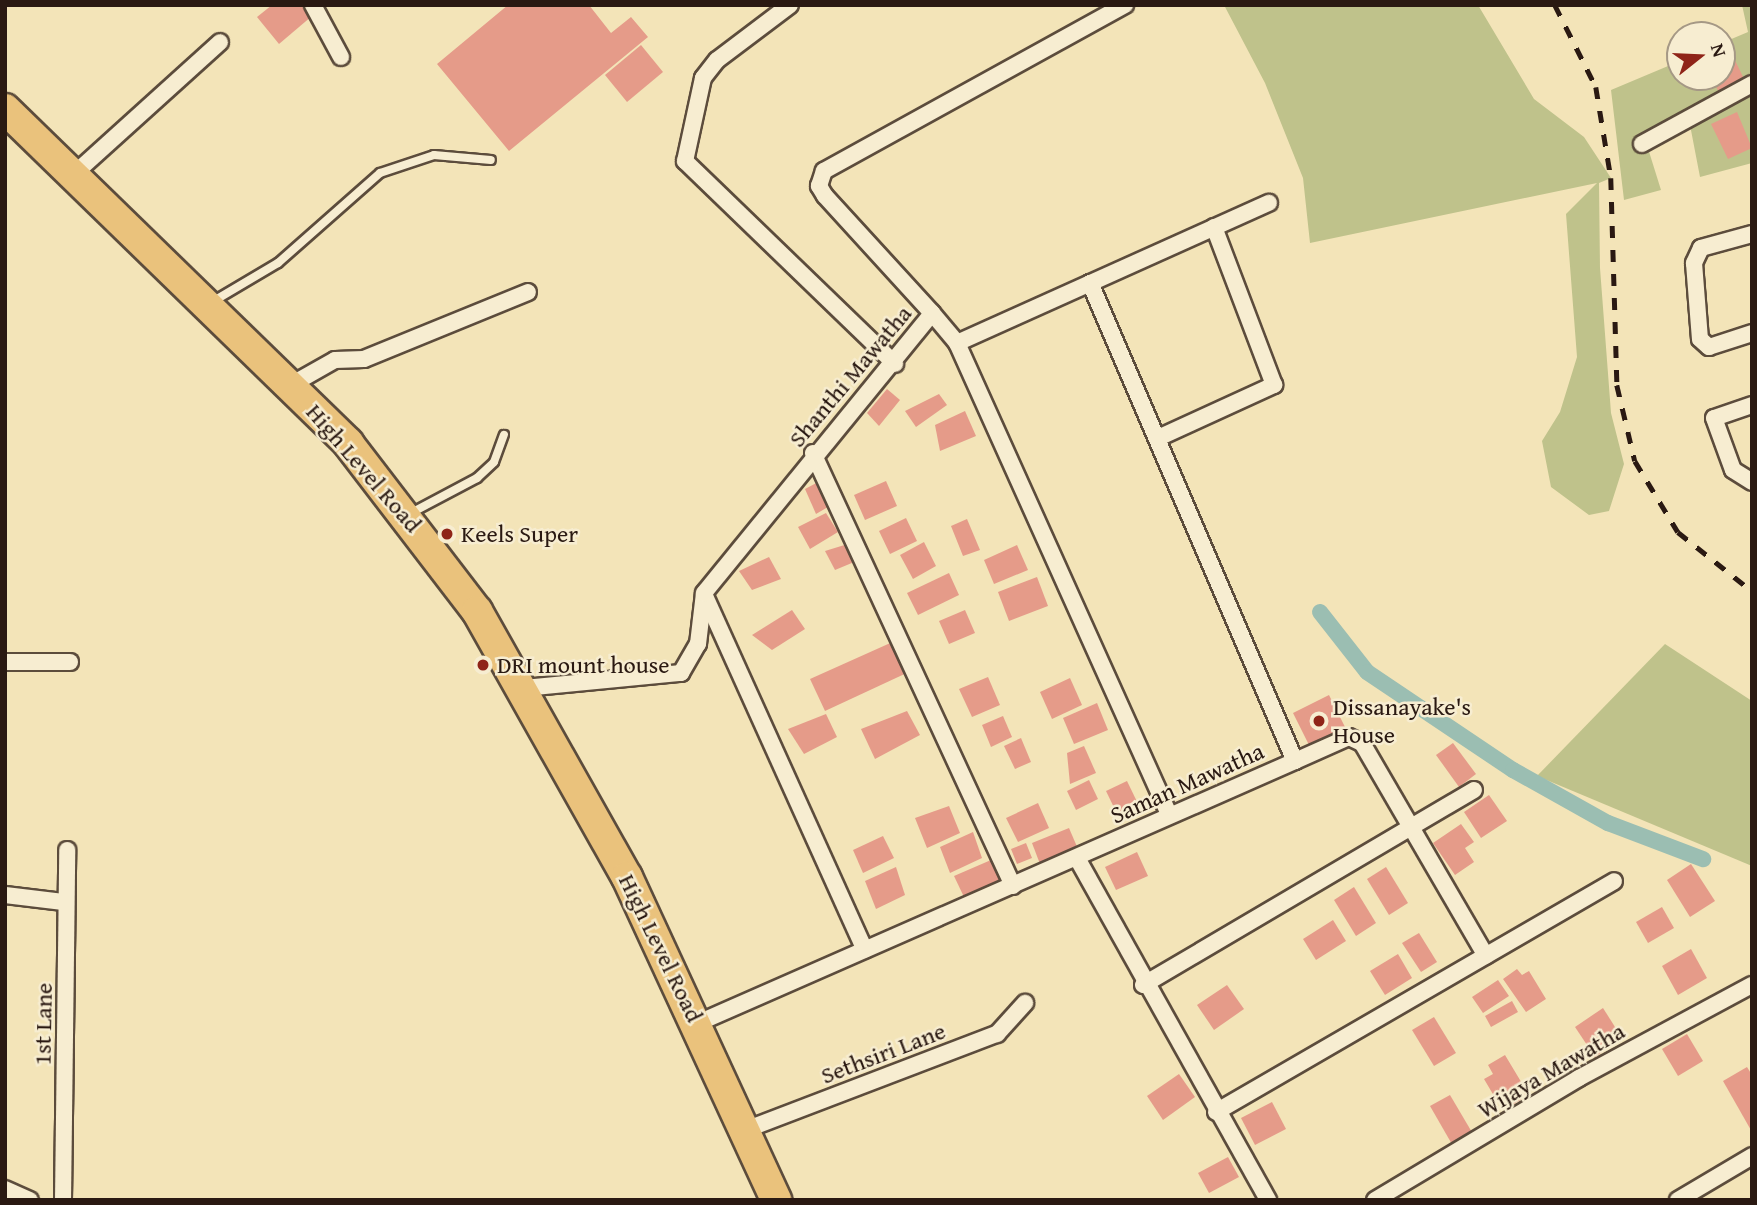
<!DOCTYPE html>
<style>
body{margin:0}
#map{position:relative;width:1757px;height:1205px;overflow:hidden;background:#f3e4b8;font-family:"Gentium Book Plus",serif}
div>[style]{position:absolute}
.green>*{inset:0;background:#bfc28b}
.canal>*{height:16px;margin:-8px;padding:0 8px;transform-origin:8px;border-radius:8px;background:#9bbeb2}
.building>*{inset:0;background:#e59b89}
.roads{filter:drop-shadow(2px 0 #5c4c3c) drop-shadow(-2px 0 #5c4c3c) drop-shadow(0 2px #5c4c3c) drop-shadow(0 -2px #5c4c3c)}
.lane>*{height:8px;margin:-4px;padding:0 4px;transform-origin:4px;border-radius:4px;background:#f7edd1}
.street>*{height:16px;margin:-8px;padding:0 8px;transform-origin:8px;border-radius:8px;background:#f7edd1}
.highway>*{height:30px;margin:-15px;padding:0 15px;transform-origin:15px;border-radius:15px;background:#eac27c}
.rail>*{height:4.5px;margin-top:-2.25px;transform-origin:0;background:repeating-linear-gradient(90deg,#2a1912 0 12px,transparent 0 24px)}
.dots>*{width:19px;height:19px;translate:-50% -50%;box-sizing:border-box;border:4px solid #f7edd1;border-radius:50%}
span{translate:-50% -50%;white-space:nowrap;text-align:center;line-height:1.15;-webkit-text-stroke:5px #f7edd1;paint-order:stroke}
.street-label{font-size:24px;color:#2a1912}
.poi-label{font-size:24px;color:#2a1912}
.left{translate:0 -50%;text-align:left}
.frame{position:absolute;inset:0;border:7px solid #2a1912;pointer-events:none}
.north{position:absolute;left:1666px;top:21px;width:70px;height:70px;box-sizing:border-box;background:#f7edd1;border:2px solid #a59885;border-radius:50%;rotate:72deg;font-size:19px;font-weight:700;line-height:28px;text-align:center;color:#2a1912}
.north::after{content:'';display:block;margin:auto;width:24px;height:32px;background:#8f2418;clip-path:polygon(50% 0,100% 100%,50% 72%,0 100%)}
</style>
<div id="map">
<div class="green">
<div style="clip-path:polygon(1224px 5px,1478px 5px,1534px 99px,1584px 137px,1611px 178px,1599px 183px,1600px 268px,1611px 413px,1624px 464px,1609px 511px,1589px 515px,1551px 487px,1542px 441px,1560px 412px,1577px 357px,1566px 214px,1597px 183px,1310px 243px,1303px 178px,1265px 83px)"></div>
<div style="clip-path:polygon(1742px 5px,1752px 5px,1752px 163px,1700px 177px,1690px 125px,1646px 142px,1661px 190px,1624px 200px,1611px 90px,1680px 61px,1680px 77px,1722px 77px,1722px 43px,1748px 32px)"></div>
<div style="clip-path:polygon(1665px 644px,1752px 701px,1752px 866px,1537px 776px)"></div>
</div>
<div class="canal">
<div style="left:1320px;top:612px;width:76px;rotate:51.9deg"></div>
<div style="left:1367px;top:672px;width:176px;rotate:33.9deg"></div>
<div style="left:1513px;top:770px;width:109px;rotate:29.2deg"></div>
<div style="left:1608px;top:823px;width:102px;rotate:20.8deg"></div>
</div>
<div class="building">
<div style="clip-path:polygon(272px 5px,303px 5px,312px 16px,279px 44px,257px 17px)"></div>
<div style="clip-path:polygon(508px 5px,589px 5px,611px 33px,631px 17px,648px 37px,509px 151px,437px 64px)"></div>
<div style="clip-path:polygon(641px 45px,663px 72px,627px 102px,605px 75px)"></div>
<div style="clip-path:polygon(1730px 50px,1746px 83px,1720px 95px,1714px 82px,1725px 78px,1722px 54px)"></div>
<div style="clip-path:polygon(1737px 112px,1752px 148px,1728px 159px,1711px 124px)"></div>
<div style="clip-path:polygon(887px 389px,900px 400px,879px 426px,867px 413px)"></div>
<div style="clip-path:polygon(939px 394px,947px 405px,916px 427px,905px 411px)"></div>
<div style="clip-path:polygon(965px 411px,976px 436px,940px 451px,935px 425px)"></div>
<div style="clip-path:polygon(822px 480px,833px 504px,816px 514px,805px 489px)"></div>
<div style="clip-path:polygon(886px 481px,897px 506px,865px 520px,854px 495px)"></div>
<div style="clip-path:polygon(826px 513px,838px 532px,810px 549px,798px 527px)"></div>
<div style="clip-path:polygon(906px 518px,917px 541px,890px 554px,879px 531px)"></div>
<div style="clip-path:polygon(967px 519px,980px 550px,963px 556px,951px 526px)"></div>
<div style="clip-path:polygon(924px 542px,936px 566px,913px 579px,900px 555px)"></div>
<div style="clip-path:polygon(851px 543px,859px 560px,835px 570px,825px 551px)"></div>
<div style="clip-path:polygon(1017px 545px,1028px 570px,994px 584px,984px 560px)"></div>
<div style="clip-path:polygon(769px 557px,781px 579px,752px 590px,739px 571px)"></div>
<div style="clip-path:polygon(949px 573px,959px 595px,918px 615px,907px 593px)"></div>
<div style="clip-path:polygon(1037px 577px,1048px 606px,1009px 621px,998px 592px)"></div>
<div style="clip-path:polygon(792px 610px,805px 629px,772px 650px,752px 635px)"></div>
<div style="clip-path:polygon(965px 610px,975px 633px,949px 644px,939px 621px)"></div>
<div style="clip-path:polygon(897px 640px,911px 671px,825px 711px,810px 679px)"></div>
<div style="clip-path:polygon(988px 677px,1000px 705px,972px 717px,959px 689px)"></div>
<div style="clip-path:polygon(1070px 678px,1082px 705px,1052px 719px,1040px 692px)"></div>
<div style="clip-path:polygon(1329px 695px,1346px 729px,1310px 747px,1293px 713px)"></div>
<div style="clip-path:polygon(1097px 703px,1108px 730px,1074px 744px,1063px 718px)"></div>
<div style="clip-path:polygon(907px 711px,920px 735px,875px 759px,861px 729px)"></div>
<div style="clip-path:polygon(826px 714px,837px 737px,804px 754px,788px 729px)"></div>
<div style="clip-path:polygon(1003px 716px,1012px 737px,991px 747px,982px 725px)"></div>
<div style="clip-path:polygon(1021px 738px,1031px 762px,1015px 769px,1004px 746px)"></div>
<div style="clip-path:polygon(1453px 743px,1476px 774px,1459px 787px,1436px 755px)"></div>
<div style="clip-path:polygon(1084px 746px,1096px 773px,1070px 784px,1067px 753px)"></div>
<div style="clip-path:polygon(1089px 780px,1098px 799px,1076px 810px,1067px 791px)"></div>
<div style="clip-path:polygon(1127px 781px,1142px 812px,1121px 822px,1106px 791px)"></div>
<div style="clip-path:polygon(1489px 795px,1507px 821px,1481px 838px,1464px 812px)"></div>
<div style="clip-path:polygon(1038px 803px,1049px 828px,1018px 842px,1006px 818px)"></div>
<div style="clip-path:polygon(949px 806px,960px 833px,927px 848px,915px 818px)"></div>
<div style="clip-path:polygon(1461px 824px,1474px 842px,1465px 848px,1474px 862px,1455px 875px,1433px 843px)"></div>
<div style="clip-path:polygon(1069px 828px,1078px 849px,1040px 864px,1032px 843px)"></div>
<div style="clip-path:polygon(973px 832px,982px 858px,950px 873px,940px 847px)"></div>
<div style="clip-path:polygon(883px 836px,894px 858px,863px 873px,853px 850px)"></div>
<div style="clip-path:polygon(1026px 843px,1032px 858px,1017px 864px,1011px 849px)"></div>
<div style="clip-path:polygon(1137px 852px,1148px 876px,1116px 890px,1105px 867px)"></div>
<div style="clip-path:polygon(991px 860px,1000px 881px,964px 897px,954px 876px)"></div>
<div style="clip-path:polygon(1691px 864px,1715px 901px,1690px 917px,1667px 880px)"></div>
<div style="clip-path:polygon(896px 867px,905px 895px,876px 909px,865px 881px)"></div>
<div style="clip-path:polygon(1386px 867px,1408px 903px,1389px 915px,1367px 879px)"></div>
<div style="clip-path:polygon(1354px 887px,1376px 923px,1356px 936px,1334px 900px)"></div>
<div style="clip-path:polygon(1662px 907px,1674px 928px,1648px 943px,1636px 922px)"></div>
<div style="clip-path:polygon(1333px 920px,1346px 941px,1316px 960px,1303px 939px)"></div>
<div style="clip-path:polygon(1419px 933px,1437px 962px,1421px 972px,1402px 943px)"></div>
<div style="clip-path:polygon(1691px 949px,1707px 978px,1678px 995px,1662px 966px)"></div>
<div style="clip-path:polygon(1398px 954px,1412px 978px,1385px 995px,1370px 971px)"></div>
<div style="clip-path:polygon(1517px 969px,1522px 975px,1529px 971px,1546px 999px,1526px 1012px,1503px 979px)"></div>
<div style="clip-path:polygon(1498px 980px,1509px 996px,1483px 1013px,1472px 997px)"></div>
<div style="clip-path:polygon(1227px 985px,1244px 1009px,1214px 1030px,1197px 1005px)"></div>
<div style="clip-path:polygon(1512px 1001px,1518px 1012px,1491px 1027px,1485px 1016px)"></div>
<div style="clip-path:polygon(1603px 1008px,1622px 1038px,1595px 1057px,1575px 1027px)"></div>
<div style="clip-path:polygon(1434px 1017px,1456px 1053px,1434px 1066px,1412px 1030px)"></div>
<div style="clip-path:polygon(1687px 1034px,1703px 1061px,1678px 1076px,1662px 1049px)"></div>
<div style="clip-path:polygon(1505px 1055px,1529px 1095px,1512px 1105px,1507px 1096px,1497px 1101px,1484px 1079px,1493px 1074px,1488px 1065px)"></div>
<div style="clip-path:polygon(1747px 1067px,1752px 1075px,1752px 1132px,1723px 1081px)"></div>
<div style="clip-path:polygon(1179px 1074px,1195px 1097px,1163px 1120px,1147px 1096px)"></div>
<div style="clip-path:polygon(1450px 1095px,1473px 1134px,1453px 1146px,1430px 1106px)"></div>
<div style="clip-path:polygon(1272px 1102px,1286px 1129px,1255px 1145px,1241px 1118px)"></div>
<div style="clip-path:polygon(1228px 1157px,1239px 1177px,1209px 1193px,1198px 1173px)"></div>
</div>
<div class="roads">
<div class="lane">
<div style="left:212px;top:302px;width:77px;rotate:-30.6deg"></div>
<div style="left:278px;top:263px;width:136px;rotate:-41.4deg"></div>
<div style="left:380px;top:173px;width:57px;rotate:-18.4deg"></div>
<div style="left:434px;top:155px;width:57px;rotate:5deg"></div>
<div style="left:411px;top:513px;width:75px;rotate:-27.9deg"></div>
<div style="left:477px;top:478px;width:23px;rotate:-43deg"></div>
<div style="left:494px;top:462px;width:29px;rotate:-70deg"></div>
</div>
<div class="street">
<div style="left:313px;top:5px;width:59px;rotate:61.7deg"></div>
<div style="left:790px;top:5px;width:91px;rotate:143deg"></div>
<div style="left:717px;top:60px;width:23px;rotate:128deg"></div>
<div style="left:703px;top:78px;width:85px;rotate:102.2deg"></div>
<div style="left:685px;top:161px;width:292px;rotate:44deg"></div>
<div style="left:1642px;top:144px;width:125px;rotate:-28.6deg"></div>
<div style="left:73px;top:175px;width:198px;rotate:-42.1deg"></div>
<div style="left:1752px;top:234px;width:53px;rotate:164.6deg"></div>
<div style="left:1701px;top:248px;width:17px;rotate:115deg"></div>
<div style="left:1694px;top:263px;width:76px;rotate:85.5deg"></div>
<div style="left:1700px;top:339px;width:12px;rotate:42deg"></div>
<div style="left:1709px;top:347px;width:45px;rotate:-18deg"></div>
<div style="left:932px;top:313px;width:39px;rotate:50deg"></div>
<div style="left:957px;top:343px;width:514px;rotate:65.78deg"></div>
<div style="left:957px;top:343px;width:342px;rotate:-24.2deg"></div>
<div style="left:289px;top:386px;width:53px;rotate:-29.5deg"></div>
<div style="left:335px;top:360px;width:29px;rotate:-2deg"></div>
<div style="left:364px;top:359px;width:177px;rotate:-22.2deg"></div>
<div style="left:1752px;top:405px;width:40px;rotate:161.1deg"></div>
<div style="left:1714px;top:418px;width:55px;rotate:69.9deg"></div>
<div style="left:1733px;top:470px;width:22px;rotate:32deg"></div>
<div style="left:1158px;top:438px;width:128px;rotate:-24.6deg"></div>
<div style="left:1274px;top:385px;width:169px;rotate:-110.8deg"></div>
<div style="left:813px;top:453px;width:477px;rotate:65.2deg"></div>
<div style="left:705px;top:596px;width:388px;rotate:65.7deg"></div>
<div style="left:5px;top:662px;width:65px"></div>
<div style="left:524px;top:688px;width:158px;rotate:-5.5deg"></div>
<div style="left:681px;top:673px;width:34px;rotate:-60deg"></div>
<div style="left:698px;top:644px;width:51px;rotate:-83.3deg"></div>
<div style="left:704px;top:593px;width:361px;rotate:-50.8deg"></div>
<div style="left:932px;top:313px;width:159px;rotate:-132.4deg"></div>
<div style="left:825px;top:196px;width:12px;rotate:-121deg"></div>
<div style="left:819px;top:186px;width:16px;rotate:-72deg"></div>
<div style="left:824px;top:171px;width:344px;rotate:-28.9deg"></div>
<div style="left:1295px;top:761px;width:59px;rotate:-24deg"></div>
<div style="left:1349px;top:737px;width:14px;rotate:25deg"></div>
<div style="left:1362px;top:743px;width:246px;rotate:59.8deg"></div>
<div style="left:1077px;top:858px;width:392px;rotate:60.8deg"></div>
<div style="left:5px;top:895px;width:59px;rotate:6.8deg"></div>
<div style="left:1143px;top:985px;width:384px;rotate:-30.5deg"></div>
<div style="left:698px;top:1023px;width:652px;rotate:-23.69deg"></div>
<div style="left:1295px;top:761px;width:520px;rotate:-113.21deg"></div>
<div style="left:1216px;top:1112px;width:460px;rotate:-30.1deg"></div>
<div style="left:745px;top:1130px;width:270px;rotate:-20.9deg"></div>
<div style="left:997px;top:1034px;width:42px;rotate:-47.9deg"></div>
<div style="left:5px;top:1189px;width:27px;rotate:24deg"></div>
<div style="left:63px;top:1200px;width:350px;rotate:-89.3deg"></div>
<div style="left:1375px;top:1200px;width:238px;rotate:-30.9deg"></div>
<div style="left:1579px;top:1078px;width:196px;rotate:-28.3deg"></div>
<div style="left:1678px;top:1200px;width:86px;rotate:-30.7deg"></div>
</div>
<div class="highway">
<div style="left:5px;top:109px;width:479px;rotate:44.2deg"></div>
<div style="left:348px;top:443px;width:212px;rotate:52.5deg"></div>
<div style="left:477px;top:611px;width:305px;rotate:60.6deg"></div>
<div style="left:627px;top:877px;width:356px;rotate:65.2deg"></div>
</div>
</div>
<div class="rail">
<div style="left:1555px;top:5px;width:92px;rotate:63.4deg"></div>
<div style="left:1596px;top:87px;width:92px;rotate:80.6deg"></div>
<div style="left:1611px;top:178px;width:207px;rotate:88.3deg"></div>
<div style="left:1617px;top:385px;width:78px;rotate:76.7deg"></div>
<div style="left:1635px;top:461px;width:83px;rotate:58.8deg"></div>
<div style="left:1678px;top:532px;width:95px;rotate:38.6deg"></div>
</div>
<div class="dots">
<div style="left:447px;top:534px;background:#8f2418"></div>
<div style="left:483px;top:665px;background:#8f2418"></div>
<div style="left:1319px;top:721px;background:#8f2418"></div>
</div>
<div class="street-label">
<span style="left:850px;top:376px;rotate:-50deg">Shanthi Mawatha</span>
<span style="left:364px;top:468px;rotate:49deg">High Level Road</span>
<span style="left:1187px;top:783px;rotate:-24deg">Saman Mawatha</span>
<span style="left:661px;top:948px;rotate:64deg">High Level Road</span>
<span style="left:43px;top:1024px;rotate:-89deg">1st Lane</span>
<span style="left:883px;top:1053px;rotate:-21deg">Sethsiri Lane</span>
<span style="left:1551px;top:1070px;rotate:-30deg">Wijaya Mawatha</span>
</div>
<div class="poi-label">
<span class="left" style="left:461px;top:534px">Keels Super</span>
<span class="left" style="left:497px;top:665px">DRI mount house</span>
<span class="left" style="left:1333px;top:721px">Dissanayake's<br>House</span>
</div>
<div class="frame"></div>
<div class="north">N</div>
</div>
